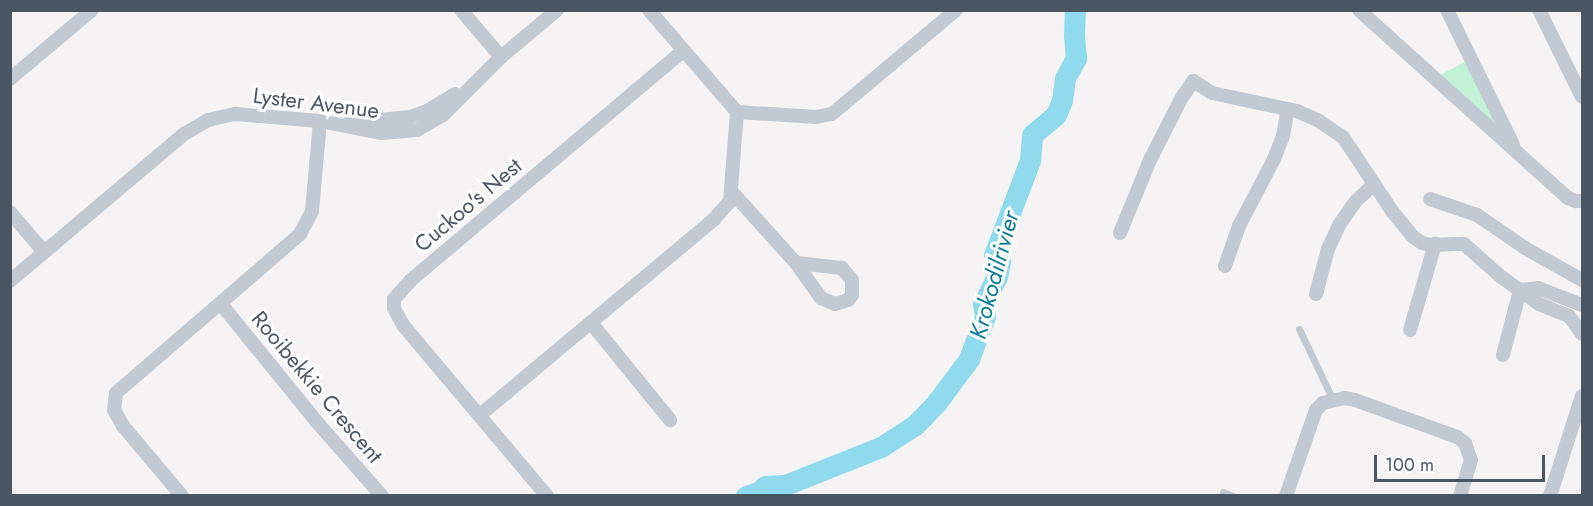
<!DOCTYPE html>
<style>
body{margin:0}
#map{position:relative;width:1593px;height:506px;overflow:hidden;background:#f5f3f3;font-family:Jost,sans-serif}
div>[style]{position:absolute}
.green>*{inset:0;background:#c3f1d5}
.river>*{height:21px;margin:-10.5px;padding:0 10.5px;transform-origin:10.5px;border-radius:10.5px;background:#90daee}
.lane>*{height:7px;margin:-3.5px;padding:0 3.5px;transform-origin:3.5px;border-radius:3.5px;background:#c1cad2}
.street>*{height:14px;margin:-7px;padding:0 7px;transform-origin:7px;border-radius:7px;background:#c1cad2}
span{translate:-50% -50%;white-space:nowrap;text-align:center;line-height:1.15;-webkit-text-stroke:6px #fff;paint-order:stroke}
.street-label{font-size:22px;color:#4a5661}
.water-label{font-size:24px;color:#0c7c9b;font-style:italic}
.frame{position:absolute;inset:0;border:12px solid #4a5661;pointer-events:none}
.scale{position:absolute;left:1374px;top:455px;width:171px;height:27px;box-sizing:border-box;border:3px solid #4a5661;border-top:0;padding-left:8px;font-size:18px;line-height:21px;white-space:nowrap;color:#4a5661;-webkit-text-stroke:4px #fff;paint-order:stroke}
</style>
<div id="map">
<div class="green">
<div style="clip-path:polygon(1465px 62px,1498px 127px,1440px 75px)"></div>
</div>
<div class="river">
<div style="left:746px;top:496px;width:14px;rotate:-17deg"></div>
<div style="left:759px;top:492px;width:8px;rotate:-45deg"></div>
<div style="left:765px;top:486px;width:20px;rotate:-3deg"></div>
<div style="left:785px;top:485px;width:103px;rotate:-21.6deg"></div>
<div style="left:881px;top:447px;width:40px;rotate:-32.9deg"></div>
<div style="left:915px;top:425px;width:32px;rotate:-46deg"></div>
<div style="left:937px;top:402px;width:54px;rotate:-53.3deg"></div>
<div style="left:969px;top:359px;width:46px;rotate:-69.6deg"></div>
<div style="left:985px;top:316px;width:12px;rotate:-99deg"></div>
<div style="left:983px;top:304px;width:30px;rotate:-63deg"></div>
<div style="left:997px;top:277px;width:15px;rotate:-79deg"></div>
<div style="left:1000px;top:262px;width:9px;rotate:-131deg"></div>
<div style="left:994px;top:255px;width:102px;rotate:-69.2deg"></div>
<div style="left:1030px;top:160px;width:25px;rotate:-85deg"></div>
<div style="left:1032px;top:135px;width:31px;rotate:-40deg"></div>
<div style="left:1056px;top:115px;width:16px;rotate:-68deg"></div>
<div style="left:1062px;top:100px;width:22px;rotate:-82deg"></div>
<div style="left:1065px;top:78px;width:23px;rotate:-61deg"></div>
<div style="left:1076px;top:58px;width:22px;rotate:-95deg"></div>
<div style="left:1074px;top:36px;width:26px;rotate:-88deg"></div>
</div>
<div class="lane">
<div style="left:1299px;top:329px;width:79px;rotate:64.4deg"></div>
<div style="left:1223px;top:492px;width:11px;rotate:22deg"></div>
</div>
<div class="street">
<div style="left:461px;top:10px;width:62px;rotate:49.6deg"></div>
<div style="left:1359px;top:10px;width:281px;rotate:42deg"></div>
<div style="left:1568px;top:198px;width:8px;rotate:23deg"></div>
<div style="left:1575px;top:201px;width:7px"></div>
<div style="left:1447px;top:10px;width:150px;rotate:63.9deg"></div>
<div style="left:1539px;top:10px;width:97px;rotate:63.7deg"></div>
<div style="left:10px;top:79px;width:107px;rotate:-40.1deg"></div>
<div style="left:737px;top:112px;width:79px;rotate:3.6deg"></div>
<div style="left:816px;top:117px;width:16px;rotate:-11deg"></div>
<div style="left:832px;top:114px;width:162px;rotate:-40deg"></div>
<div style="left:349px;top:123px;width:61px;rotate:-5.6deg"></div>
<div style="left:410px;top:117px;width:18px;rotate:-19deg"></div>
<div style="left:427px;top:111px;width:33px;rotate:-31deg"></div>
<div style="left:732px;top:192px;width:96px;rotate:48deg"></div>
<div style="left:796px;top:263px;width:43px;rotate:54.5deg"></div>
<div style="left:821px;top:298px;width:15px;rotate:23deg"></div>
<div style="left:835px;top:304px;width:14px;rotate:-17deg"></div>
<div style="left:848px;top:300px;width:6px;rotate:-51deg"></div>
<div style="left:852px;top:295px;width:15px;rotate:-90deg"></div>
<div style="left:852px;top:280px;width:16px;rotate:-130deg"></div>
<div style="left:842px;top:268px;width:46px;rotate:-173.8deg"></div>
<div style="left:1430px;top:199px;width:50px;rotate:18.8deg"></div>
<div style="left:1477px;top:215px;width:58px;rotate:34.5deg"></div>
<div style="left:1525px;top:248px;width:65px;rotate:29.3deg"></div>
<div style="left:10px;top:212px;width:52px;rotate:49.6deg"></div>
<div style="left:1120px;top:233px;width:79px;rotate:-67.7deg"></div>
<div style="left:1150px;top:160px;width:68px;rotate:-63.1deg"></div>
<div style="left:1181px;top:99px;width:22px;rotate:-56deg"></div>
<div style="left:1193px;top:81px;width:22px;rotate:32deg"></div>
<div style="left:1212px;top:93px;width:87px;rotate:12deg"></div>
<div style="left:1297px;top:111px;width:24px;rotate:24deg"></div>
<div style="left:1319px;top:121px;width:29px;rotate:34deg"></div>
<div style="left:1343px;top:137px;width:89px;rotate:56.5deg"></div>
<div style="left:1392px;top:211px;width:32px;rotate:51deg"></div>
<div style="left:1412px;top:236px;width:12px;rotate:35deg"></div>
<div style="left:1422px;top:243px;width:9px;rotate:13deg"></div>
<div style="left:1431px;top:245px;width:33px;rotate:-2deg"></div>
<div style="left:1464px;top:244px;width:48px;rotate:41.6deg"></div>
<div style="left:1500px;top:276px;width:48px;rotate:35.7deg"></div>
<div style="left:1539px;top:304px;width:32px;rotate:22deg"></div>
<div style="left:1569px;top:316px;width:22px;rotate:54deg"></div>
<div style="left:1225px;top:266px;width:42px;rotate:-70.7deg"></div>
<div style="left:1239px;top:226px;width:76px;rotate:-62.4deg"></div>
<div style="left:1274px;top:159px;width:25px;rotate:-69deg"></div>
<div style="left:1283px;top:136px;width:27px;rotate:-80deg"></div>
<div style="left:10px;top:281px;width:228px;rotate:-40.2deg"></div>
<div style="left:184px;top:134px;width:28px;rotate:-30deg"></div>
<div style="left:208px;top:120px;width:28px;rotate:-13deg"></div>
<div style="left:235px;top:114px;width:24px;rotate:5deg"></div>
<div style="left:259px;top:116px;width:61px;rotate:4.7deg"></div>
<div style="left:320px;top:121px;width:63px;rotate:11deg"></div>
<div style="left:382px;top:133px;width:35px;rotate:-5deg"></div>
<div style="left:417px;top:130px;width:30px;rotate:-30deg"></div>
<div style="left:443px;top:115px;width:82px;rotate:-45deg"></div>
<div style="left:501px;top:57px;width:73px;rotate:-40deg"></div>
<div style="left:1520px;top:290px;width:18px;rotate:-6deg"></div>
<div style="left:1538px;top:288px;width:47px;rotate:21.1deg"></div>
<div style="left:1316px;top:294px;width:47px;rotate:-75.1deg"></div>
<div style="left:1328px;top:249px;width:26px;rotate:-65deg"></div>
<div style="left:1339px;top:225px;width:29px;rotate:-55deg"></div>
<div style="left:1356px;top:201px;width:25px;rotate:-43deg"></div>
<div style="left:221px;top:304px;width:151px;rotate:50.9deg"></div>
<div style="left:316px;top:421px;width:100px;rotate:48.7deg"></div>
<div style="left:592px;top:324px;width:124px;rotate:50.9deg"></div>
<div style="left:1410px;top:330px;width:90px;rotate:-73.8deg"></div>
<div style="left:1503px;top:355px;width:67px;rotate:-75.3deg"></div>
<div style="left:480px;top:415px;width:305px;rotate:-39.9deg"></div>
<div style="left:714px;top:219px;width:24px;rotate:-48deg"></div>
<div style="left:730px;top:201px;width:89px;rotate:-85.5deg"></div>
<div style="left:737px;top:112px;width:135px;rotate:-130.8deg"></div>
<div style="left:182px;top:496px;width:92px;rotate:-130.1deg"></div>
<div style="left:123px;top:426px;width:18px;rotate:-119deg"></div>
<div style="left:114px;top:410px;width:17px;rotate:-83deg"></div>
<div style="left:116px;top:393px;width:243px;rotate:-40.8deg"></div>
<div style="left:300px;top:234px;width:26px;rotate:-62deg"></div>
<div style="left:312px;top:211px;width:90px;rotate:-84.9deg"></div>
<div style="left:547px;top:496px;width:224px;rotate:-130.1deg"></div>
<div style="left:403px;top:325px;width:19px;rotate:-118deg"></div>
<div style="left:394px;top:308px;width:9px;rotate:-90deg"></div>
<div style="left:394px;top:299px;width:25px;rotate:-48deg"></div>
<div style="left:411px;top:280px;width:356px;rotate:-40.1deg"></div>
<div style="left:1286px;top:496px;width:91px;rotate:-70.8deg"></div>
<div style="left:1316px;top:410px;width:10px;rotate:-45deg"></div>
<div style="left:1323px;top:403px;width:22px;rotate:-13deg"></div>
<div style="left:1344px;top:398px;width:11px;rotate:10deg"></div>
<div style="left:1355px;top:400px;width:109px;rotate:19.9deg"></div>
<div style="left:1457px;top:437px;width:10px;rotate:37deg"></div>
<div style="left:1465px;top:443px;width:18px;rotate:71deg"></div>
<div style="left:1471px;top:460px;width:38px;rotate:107deg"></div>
<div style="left:1550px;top:496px;width:105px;rotate:-72.3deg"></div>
</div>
<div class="street-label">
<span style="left:316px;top:103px;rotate:7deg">Lyster Avenue</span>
<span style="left:468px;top:205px;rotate:-40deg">Cuckoo's Nest</span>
<span style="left:317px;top:387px;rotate:50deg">Rooibekkie Crescent</span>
</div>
<div class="water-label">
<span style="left:994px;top:275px;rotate:-75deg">Krokodilrivier</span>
</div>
<div class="frame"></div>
<div class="scale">100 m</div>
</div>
